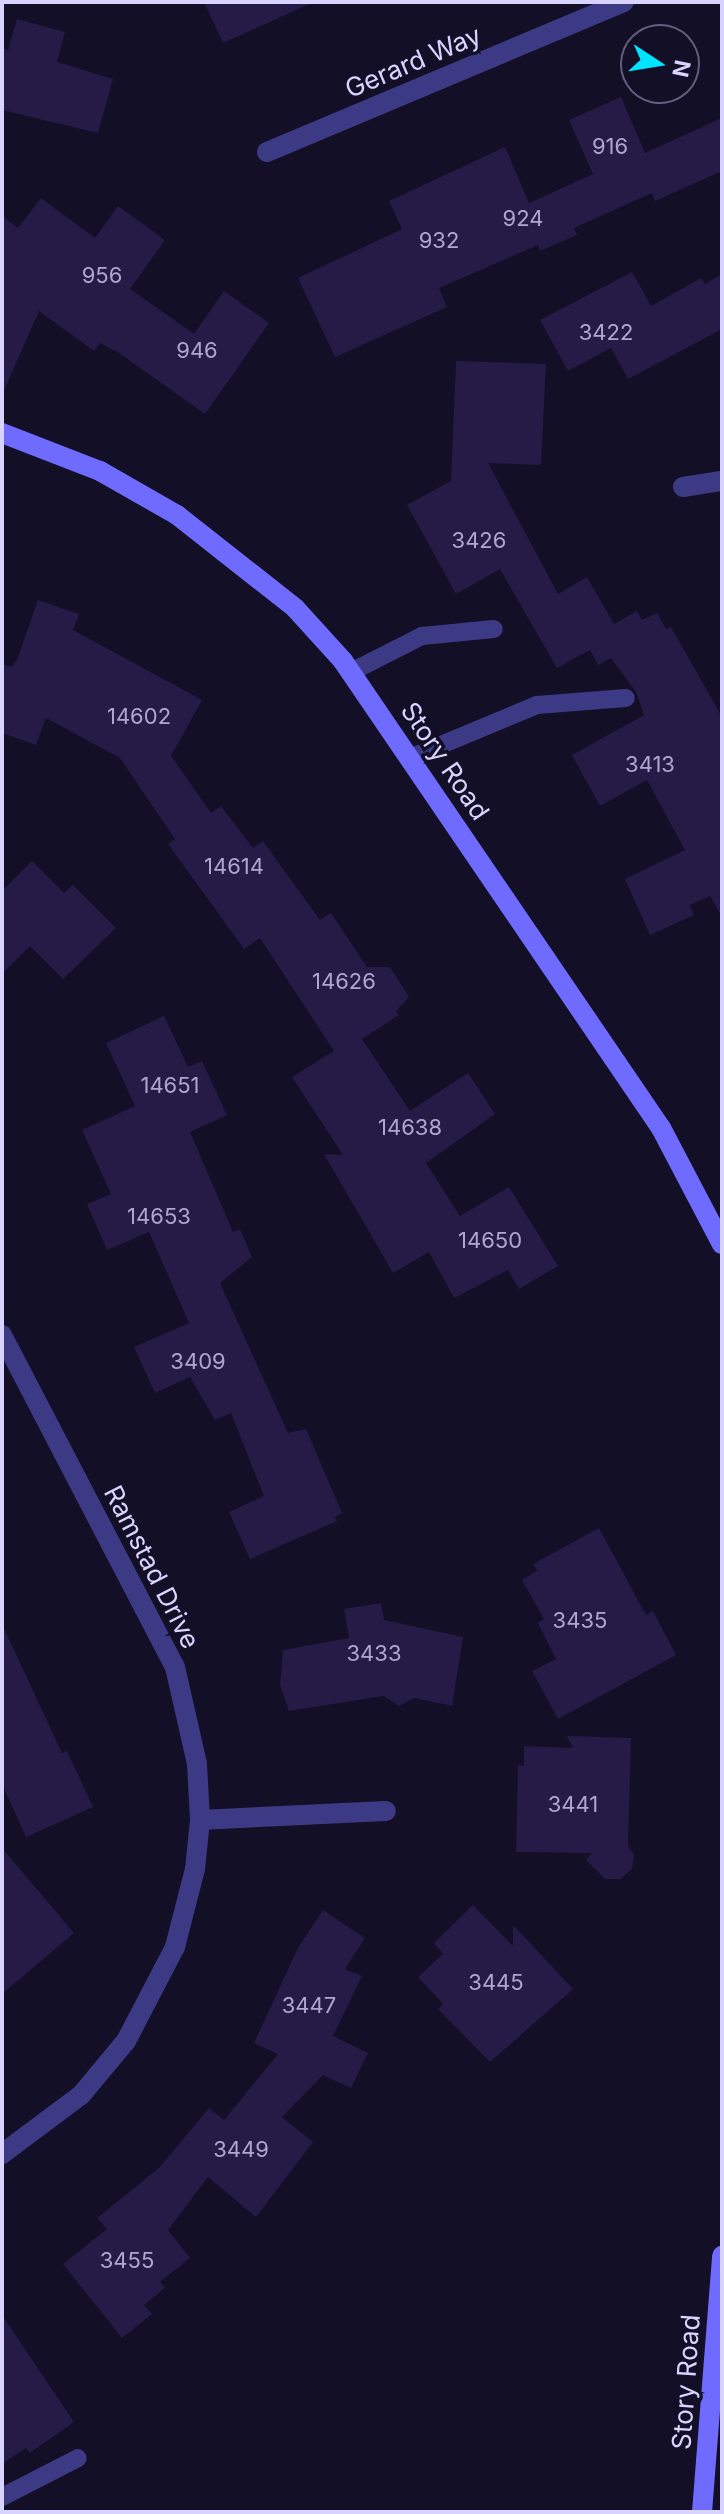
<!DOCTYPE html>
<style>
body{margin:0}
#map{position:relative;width:724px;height:2514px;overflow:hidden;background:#130f26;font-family:Inter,sans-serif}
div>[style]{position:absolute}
.building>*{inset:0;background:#241b47}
.lane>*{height:18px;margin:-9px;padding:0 9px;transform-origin:9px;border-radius:9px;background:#3d3a85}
.street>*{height:20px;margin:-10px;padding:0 10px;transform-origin:10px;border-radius:10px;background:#3d3a85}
.secondary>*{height:20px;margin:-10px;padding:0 10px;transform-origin:10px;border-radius:10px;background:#6f6bff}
span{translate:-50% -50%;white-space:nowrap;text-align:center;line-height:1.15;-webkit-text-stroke:7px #130f26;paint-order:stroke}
.number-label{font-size:22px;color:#aca6d1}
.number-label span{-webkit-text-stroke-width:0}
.street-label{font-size:26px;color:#d9d4ff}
.frame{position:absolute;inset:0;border:4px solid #d9d4ff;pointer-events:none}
.north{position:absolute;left:620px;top:24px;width:80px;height:80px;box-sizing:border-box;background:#130f26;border:2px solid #625e7d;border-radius:50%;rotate:102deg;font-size:22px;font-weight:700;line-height:32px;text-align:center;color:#d9d4ff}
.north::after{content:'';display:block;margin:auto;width:28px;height:36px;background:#00e5ff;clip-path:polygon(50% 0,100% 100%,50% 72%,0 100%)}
</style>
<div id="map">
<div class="building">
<div style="clip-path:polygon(204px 2px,314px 2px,223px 43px)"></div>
<div style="clip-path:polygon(17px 19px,65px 32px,57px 62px,113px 79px,98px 133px,2px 110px,2px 48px,8px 50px)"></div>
<div style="clip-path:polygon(621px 97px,645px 153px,722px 118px,722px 171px,655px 201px,652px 193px,574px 228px,577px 235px,540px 251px,538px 245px,439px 288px,447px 307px,335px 357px,298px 278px,402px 229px,389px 201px,505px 147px,529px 203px,593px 174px,569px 120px)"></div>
<div style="clip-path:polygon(41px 198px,95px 238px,118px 206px,165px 240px,130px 289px,194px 334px,224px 291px,269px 323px,205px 414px,119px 353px,100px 343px,94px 351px,39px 311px,2px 395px,2px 216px,18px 228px)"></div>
<div style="clip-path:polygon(632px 272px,651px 306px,701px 278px,705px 284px,722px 274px,722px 329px,628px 379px,611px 348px,568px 371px,540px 320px)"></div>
<div style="clip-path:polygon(456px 361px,546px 364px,541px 465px,488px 463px,558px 594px,587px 577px,614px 624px,637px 611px,642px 620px,657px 613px,666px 629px,671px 627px,722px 717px,722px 917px,710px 896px,690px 905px,694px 915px,650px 935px,625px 879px,685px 850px,647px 780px,600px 806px,572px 755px,644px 715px,636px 692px,611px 658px,598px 665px,590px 650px,557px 668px,500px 569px,456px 594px,407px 505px,451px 481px)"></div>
<div style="clip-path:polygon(38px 600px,79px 614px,73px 630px,202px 700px,171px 756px,211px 813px,221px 806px,253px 848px,263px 841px,320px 920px,331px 913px,367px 967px,390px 967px,409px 997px,396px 1011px,399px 1015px,362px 1039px,410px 1111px,468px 1073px,495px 1114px,426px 1163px,460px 1216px,509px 1187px,558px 1266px,519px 1289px,508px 1270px,454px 1298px,429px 1252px,393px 1273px,324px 1154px,343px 1155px,292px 1077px,334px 1051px,260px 938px,244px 949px,168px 844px,175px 839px,120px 758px,46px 718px,36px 745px,2px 733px,2px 664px,11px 667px,17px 660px)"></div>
<div style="clip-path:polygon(32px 861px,64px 893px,73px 885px,116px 928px,63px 979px,30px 946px,2px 974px,2px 891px)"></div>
<div style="clip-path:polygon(164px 1016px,188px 1067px,202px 1061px,227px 1115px,190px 1132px,233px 1232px,240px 1229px,252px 1257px,220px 1283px,288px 1433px,306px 1429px,342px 1513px,335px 1517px,337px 1521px,250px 1559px,229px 1512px,264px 1496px,231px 1413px,215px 1420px,190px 1377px,155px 1393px,134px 1347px,189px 1323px,149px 1232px,107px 1250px,87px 1204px,111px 1194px,82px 1130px,135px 1106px,106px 1043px)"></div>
<div style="clip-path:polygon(599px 1528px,646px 1615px,653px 1611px,676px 1655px,558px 1719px,532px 1671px,556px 1659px,538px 1623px,544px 1619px,522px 1580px,537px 1571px,533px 1564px)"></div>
<div style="clip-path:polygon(381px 1603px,384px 1620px,463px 1637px,452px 1706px,414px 1698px,399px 1706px,384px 1696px,289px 1711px,280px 1685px,283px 1650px,349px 1638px,344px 1609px)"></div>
<div style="clip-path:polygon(2px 1624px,62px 1753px,67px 1751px,93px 1807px,26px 1837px,2px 1784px)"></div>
<div style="clip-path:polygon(567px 1736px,631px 1738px,628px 1845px,634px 1855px,632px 1869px,620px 1879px,605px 1879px,586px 1860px,592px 1853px,516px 1852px,518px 1765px,524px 1766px,524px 1746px,573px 1748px)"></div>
<div style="clip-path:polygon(2px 1848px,74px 1933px,2px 1994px)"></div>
<div style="clip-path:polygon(473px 1905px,513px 1946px,513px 1925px,573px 1989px,490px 2062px,438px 2009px,443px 2004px,418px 1977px,443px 1954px,434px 1943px)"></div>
<div style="clip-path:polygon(323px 1910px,365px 1938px,345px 1969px,362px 1976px,333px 2036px,368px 2053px,351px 2088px,323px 2075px,282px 2117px,313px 2142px,256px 2217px,208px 2177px,168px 2230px,190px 2258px,160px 2282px,165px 2288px,144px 2305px,152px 2314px,122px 2338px,63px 2264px,107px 2229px,97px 2218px,159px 2168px,209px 2108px,224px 2120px,278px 2054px,254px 2043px,298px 1948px)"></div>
<div style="clip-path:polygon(2px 2315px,74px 2422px,30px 2453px,26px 2448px,2px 2464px)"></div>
</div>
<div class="lane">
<div style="left:351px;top:672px;width:80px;rotate:-26.9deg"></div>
<div style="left:422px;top:636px;width:72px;rotate:-5.6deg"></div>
<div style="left:412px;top:757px;width:135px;rotate:-22.6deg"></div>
<div style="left:537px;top:705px;width:89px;rotate:-4.5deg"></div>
<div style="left:2px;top:2497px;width:85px;rotate:-27.2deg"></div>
</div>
<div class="street">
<div style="left:267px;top:152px;width:387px;rotate:-22.8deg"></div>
<div style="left:683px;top:487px;width:39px;rotate:-9deg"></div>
<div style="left:2px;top:1335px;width:374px;rotate:62.5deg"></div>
<div style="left:175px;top:1667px;width:99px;rotate:77.2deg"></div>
<div style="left:197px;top:1764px;width:56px;rotate:86.9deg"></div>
<div style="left:200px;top:1820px;width:49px;rotate:95.8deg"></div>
<div style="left:195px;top:1869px;width:81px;rotate:104.4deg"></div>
<div style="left:175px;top:1947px;width:106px;rotate:117.5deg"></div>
<div style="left:126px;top:2041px;width:70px;rotate:129.8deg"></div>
<div style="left:81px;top:2095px;width:99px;rotate:143.2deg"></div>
<div style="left:200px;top:1820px;width:186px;rotate:-2.8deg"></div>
</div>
<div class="secondary">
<div style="left:2px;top:433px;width:105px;rotate:21.2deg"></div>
<div style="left:100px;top:471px;width:89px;rotate:29.7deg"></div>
<div style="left:177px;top:515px;width:150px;rotate:38.2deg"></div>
<div style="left:295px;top:608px;width:72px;rotate:47.8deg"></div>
<div style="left:343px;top:661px;width:565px;rotate:55.75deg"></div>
<div style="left:661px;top:1128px;width:131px;rotate:62.3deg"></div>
<div style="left:702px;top:2512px;width:257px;rotate:-85.5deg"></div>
</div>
<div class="number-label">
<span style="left:610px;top:147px">916</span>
<span style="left:523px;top:219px">924</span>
<span style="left:439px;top:241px">932</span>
<span style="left:102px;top:276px">956</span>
<span style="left:606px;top:333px">3422</span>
<span style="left:197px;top:351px">946</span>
<span style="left:479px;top:541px">3426</span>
<span style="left:139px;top:717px">14602</span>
<span style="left:650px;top:765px">3413</span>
<span style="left:234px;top:867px">14614</span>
<span style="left:344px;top:982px">14626</span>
<span style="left:170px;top:1086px">14651</span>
<span style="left:410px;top:1128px">14638</span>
<span style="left:159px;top:1217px">14653</span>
<span style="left:490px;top:1241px">14650</span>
<span style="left:198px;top:1362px">3409</span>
<span style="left:580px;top:1621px">3435</span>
<span style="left:374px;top:1654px">3433</span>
<span style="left:573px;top:1805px">3441</span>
<span style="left:496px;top:1983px">3445</span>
<span style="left:309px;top:2006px">3447</span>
<span style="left:241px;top:2150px">3449</span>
<span style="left:127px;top:2261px">3455</span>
</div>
<div class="street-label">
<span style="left:413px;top:62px;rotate:-23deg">Gerard Way</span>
<span style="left:445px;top:761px;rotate:56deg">Story Road</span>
<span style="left:152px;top:1567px;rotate:63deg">Ramstad Drive</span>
<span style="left:686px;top:2382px;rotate:-86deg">Story Road</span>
</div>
<div class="frame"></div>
<div class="north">N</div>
</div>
